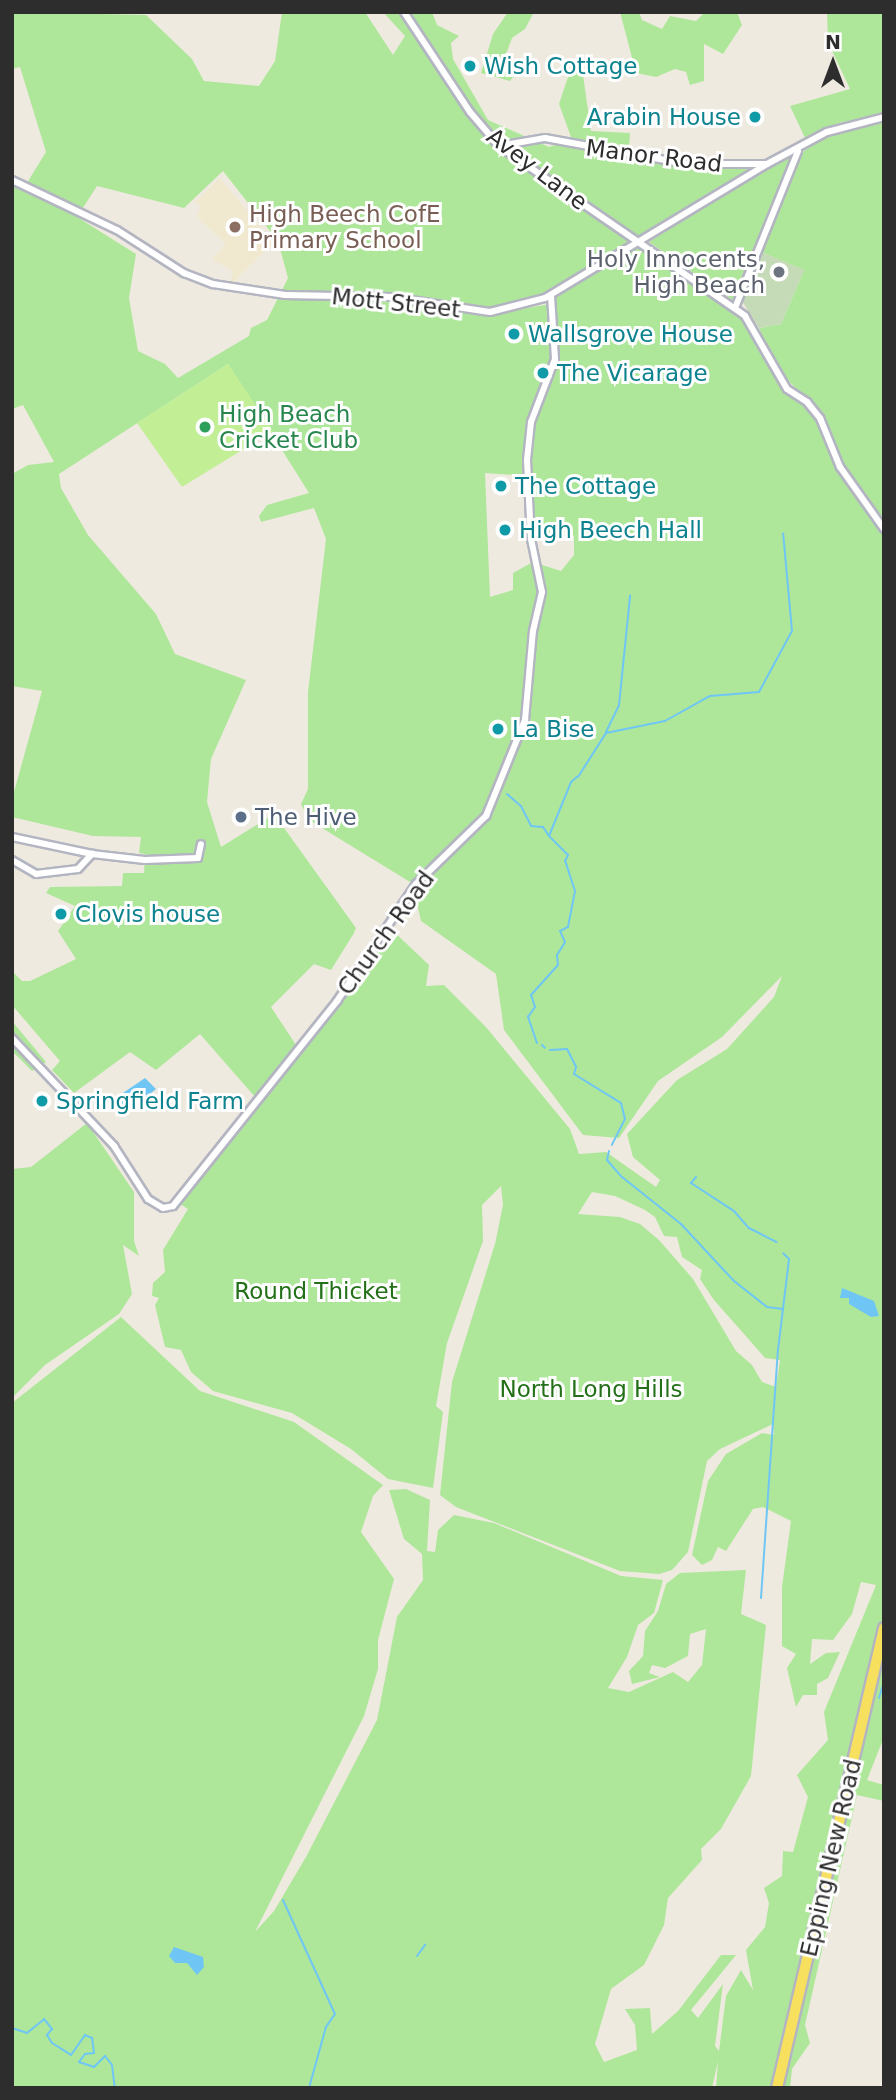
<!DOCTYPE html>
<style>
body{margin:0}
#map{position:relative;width:896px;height:2100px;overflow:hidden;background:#efeae0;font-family:"DejaVu Sans",sans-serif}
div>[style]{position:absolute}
.education>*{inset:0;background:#f1e9cf}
.green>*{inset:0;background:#aee79a}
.cemetery>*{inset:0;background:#c5dab6}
.pitch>*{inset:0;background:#c2ef96}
.water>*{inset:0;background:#6fc6f4}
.stream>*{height:2px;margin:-1px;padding:0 1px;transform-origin:1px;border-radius:1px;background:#6fc6f4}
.roads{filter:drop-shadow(2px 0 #b3b5c1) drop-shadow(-2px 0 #b3b5c1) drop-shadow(0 2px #b3b5c1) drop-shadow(0 -2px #b3b5c1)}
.minor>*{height:6px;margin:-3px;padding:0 3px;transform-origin:3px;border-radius:3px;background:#fff}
.primary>*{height:10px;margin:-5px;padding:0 5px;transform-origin:5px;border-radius:5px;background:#f7e05d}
.dots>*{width:19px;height:19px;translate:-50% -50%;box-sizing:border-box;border:4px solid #fff;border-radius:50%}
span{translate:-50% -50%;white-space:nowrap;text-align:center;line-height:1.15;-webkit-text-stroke:6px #fff;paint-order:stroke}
.culture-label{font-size:23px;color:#0d838f}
.left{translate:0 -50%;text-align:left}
.right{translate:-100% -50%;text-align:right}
.street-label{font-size:23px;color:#2d2d2d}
.education-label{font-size:23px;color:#785e54}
.worship-label{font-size:23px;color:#5b616d}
.leisure-label{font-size:23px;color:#27864d}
.service-label{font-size:23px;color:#4e5e75}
.park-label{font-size:23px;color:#237018}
.frame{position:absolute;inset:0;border:14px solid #2d2d2d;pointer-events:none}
.north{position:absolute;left:798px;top:28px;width:70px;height:70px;-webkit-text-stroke:5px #fff;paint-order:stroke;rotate:0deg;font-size:19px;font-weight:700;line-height:28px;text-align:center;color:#2d2d2d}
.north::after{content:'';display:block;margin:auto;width:24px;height:32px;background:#2d2d2d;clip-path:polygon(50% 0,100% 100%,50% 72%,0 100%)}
</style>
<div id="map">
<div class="education">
<div style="clip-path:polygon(220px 178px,274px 243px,237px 278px,234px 288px,229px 287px,233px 271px,212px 259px,226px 244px,197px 217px,201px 206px,195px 202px)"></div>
</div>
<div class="green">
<div style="clip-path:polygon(evenodd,12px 12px,146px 15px,192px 59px,204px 81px,259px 86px,275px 61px,282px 12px,365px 12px,393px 55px,405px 36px,383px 12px,432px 12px,437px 25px,459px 36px,451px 43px,453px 59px,488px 120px,549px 147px,558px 144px,693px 166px,760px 165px,638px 236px,545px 178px,548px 186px,631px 241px,544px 297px,474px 313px,484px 315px,545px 305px,637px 244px,739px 314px,753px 329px,774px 374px,817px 418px,834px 458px,884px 530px,884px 1612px,772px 2088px,716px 2088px,718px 2061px,712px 2088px,12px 2088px,12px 1403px,121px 1317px,200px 1391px,294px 1422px,383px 1485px,373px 1496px,361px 1532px,394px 1579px,378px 1640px,378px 1669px,364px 1716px,255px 1932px,274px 1911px,306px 1857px,377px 1720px,397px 1617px,423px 1580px,422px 1554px,404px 1539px,389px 1490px,406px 1489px,430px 1500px,427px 1551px,435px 1552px,438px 1530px,454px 1515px,494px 1523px,621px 1576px,663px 1580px,654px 1613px,638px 1625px,627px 1657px,608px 1688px,629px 1692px,673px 1672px,688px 1682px,702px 1665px,706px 1629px,690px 1634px,688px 1656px,665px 1668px,652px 1665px,649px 1673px,660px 1677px,632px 1684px,629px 1671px,643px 1656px,645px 1631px,658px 1611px,666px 1584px,680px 1573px,746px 1570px,741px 1614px,766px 1625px,751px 1776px,721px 1829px,701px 1849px,702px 1860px,668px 1898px,664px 1925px,644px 1965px,611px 1989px,595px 2044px,604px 2062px,637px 2050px,635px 2025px,625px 2009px,650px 2008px,652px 2034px,678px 2011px,721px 1955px,736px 1955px,691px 2010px,698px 2018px,723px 1984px,715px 2046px,719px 2051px,726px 1996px,741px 1970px,753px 1990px,746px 1950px,765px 1927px,769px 1903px,764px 1888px,782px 1876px,783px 1851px,793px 1852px,808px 1797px,797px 1775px,828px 1740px,824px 1712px,876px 1585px,861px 1582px,852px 1614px,833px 1640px,812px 1639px,810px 1664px,826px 1653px,840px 1652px,828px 1678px,817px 1684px,817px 1695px,803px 1695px,796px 1707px,787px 1668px,796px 1654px,782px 1646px,782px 1587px,791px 1521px,763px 1507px,753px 1509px,726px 1551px,718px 1547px,712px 1560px,702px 1565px,692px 1555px,708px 1481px,726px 1454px,762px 1433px,774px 1435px,773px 1424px,720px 1449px,707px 1461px,688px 1552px,672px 1570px,659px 1574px,620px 1571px,456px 1507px,440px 1495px,452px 1382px,495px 1244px,503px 1205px,501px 1186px,482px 1205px,483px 1241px,447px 1343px,436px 1406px,443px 1412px,433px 1488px,388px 1479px,351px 1449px,292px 1413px,213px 1391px,191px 1372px,181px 1350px,165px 1347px,155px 1305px,159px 1298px,152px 1296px,153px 1283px,165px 1272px,163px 1250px,188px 1209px,180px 1204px,390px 928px,429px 965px,426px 986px,444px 985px,486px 1027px,570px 1129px,579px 1154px,606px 1152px,656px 1187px,660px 1180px,633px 1157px,627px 1134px,677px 1080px,727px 1049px,774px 997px,782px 976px,722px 1037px,658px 1081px,619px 1138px,583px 1135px,504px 1030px,496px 974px,421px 921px,415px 895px,432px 863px,410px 882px,309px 820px,301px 804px,308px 789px,308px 692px,326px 539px,314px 508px,261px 522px,259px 516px,267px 505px,309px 493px,228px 364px,59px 474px,61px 488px,88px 535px,156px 614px,175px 654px,246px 680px,211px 759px,207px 802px,221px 847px,274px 814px,356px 928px,354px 933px,331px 970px,314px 964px,271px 1007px,296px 1045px,255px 1097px,200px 1034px,156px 1070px,130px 1052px,74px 1093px,52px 1070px,60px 1061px,12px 1005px,12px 971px,22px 981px,30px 981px,76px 959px,58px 931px,75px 906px,46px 893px,50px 887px,122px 886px,123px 873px,144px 873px,145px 854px,139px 853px,141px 837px,93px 836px,12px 817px,12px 799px,42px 691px,12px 686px,12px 474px,28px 465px,54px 462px,23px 405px,12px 409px,12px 182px,25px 186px,46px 152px,20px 67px,12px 69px,12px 12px,223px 171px,278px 241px,288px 278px,267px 320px,251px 328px,249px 336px,178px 378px,165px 364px,138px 351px,129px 298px,136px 254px,77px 217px,97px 186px,184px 208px,223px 171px,12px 12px,485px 473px,530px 476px,535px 536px,574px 536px,574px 555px,561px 571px,533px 562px,513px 573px,513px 590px,490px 597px,485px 473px,12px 12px,592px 1192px,615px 1196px,645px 1210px,655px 1217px,664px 1236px,677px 1237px,682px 1257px,702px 1270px,700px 1279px,714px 1300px,765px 1358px,780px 1360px,776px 1387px,762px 1382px,752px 1365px,736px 1351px,693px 1279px,659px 1240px,640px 1224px,620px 1217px,578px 1214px,592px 1192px)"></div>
<div style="clip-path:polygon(508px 12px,534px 12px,525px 29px,512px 38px,505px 57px,515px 75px,510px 81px,481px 73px,493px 34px)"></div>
<div style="clip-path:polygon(620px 12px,639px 12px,642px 20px,662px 29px,670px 16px,696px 21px,705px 12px,737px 12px,742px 25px,723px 54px,704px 44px,704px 81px,690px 85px,686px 72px,675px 69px,656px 77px,636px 73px)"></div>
<div style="clip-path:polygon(827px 12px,884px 12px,884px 114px,839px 123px,806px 140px,790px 106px,850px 89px,828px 42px)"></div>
<div style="clip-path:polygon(572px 65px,582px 68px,591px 131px,630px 133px,629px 149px,565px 141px,571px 137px,559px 104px)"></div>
<div style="clip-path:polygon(884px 119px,884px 521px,839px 458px,825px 418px,777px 369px,759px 328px,781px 324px,804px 270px,761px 252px,800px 154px,833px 130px)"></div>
<div style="clip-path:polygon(793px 155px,734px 301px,649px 242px,761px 169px)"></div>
<div style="clip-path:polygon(12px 1021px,46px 1062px,32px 1071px,12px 1051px)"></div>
<div style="clip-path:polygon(87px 1123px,134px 1192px,134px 1241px,139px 1256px,123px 1245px,132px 1294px,119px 1314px,45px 1365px,12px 1398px,12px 1169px,31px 1167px)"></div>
<div style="clip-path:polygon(884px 1648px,884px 1737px,867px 1780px,884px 1785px,884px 1801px,857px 1795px,805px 2025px,810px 2043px,792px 2069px,790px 2088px,784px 2088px)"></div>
</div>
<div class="cemetery">
<div style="clip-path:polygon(761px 252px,804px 270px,781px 324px,759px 328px,742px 301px)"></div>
</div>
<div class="pitch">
<div style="clip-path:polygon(228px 364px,273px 431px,182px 487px,137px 423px)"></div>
</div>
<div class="water">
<div style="clip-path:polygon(145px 1078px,156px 1089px,123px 1116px,115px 1105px,120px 1095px)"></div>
<div style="clip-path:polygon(842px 1288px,874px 1301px,879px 1316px,871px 1317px,849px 1304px,849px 1298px,840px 1298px)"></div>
<div style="clip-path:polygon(174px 1947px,203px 1957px,204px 1967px,197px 1975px,187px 1963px,175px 1963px,169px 1956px)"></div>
</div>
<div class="stream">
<div style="left:606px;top:732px;width:30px;rotate:-64deg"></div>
<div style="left:619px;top:705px;width:110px;rotate:-84.2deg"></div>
<div style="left:578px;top:777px;width:52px;rotate:-57.5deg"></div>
<div style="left:606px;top:733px;width:60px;rotate:-11.5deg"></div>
<div style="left:665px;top:721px;width:51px;rotate:-29.1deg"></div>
<div style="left:710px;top:696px;width:49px;rotate:-4.7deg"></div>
<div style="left:759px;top:692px;width:69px;rotate:-61.6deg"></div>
<div style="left:792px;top:631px;width:98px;rotate:-95.2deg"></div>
<div style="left:507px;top:794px;width:18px;rotate:41deg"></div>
<div style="left:521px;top:806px;width:22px;rotate:63deg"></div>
<div style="left:531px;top:826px;width:12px;rotate:5deg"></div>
<div style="left:543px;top:827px;width:11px;rotate:56deg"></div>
<div style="left:575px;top:891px;width:32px;rotate:-108deg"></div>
<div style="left:565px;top:861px;width:7px;rotate:-63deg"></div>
<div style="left:568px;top:855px;width:27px;rotate:-135deg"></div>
<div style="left:549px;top:836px;width:58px;rotate:-67.8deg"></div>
<div style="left:571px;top:782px;width:8px;rotate:-40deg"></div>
<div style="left:537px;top:1043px;width:28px;rotate:-109deg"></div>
<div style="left:528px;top:1017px;width:12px;rotate:-55deg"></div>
<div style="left:535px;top:1007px;width:13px;rotate:-108deg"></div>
<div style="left:531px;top:995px;width:40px;rotate:-48deg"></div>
<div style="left:558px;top:965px;width:10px;rotate:-96deg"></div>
<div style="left:557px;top:955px;width:15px;rotate:-58deg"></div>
<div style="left:565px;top:942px;width:12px;rotate:-114deg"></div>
<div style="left:560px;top:931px;width:9px;rotate:-27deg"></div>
<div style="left:568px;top:927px;width:36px;rotate:-79deg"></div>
<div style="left:542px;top:1045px;width:4px;rotate:45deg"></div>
<div style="left:550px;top:1050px;width:17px;rotate:-3deg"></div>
<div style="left:567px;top:1049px;width:20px;rotate:63deg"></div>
<div style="left:576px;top:1067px;width:7px;rotate:106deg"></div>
<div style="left:574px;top:1074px;width:55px;rotate:31.7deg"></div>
<div style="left:621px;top:1103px;width:16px;rotate:76deg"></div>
<div style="left:625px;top:1119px;width:29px;rotate:117deg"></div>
<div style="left:609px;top:1151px;width:9px;rotate:103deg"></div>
<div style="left:607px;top:1160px;width:23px;rotate:49deg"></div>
<div style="left:622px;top:1177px;width:75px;rotate:38.5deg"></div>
<div style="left:681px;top:1224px;width:78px;rotate:47.1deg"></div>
<div style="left:734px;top:1281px;width:42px;rotate:38.2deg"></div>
<div style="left:767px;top:1307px;width:16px;rotate:7deg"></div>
<div style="left:696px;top:1177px;width:8px;rotate:130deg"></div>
<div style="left:691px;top:1183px;width:51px;rotate:33.1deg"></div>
<div style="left:734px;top:1211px;width:23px;rotate:49deg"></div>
<div style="left:749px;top:1228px;width:31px;rotate:27deg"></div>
<div style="left:761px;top:1598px;width:249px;rotate:-86.1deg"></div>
<div style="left:778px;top:1350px;width:92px;rotate:-83.1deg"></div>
<div style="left:789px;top:1259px;width:8px;rotate:-135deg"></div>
<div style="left:879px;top:1698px;width:17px;rotate:-73deg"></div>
<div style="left:283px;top:1900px;width:125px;rotate:65.5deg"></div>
<div style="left:335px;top:2014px;width:16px;rotate:125deg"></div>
<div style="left:326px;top:2027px;width:63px;rotate:105.6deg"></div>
<div style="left:417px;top:1956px;width:14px;rotate:-54deg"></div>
<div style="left:12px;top:2028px;width:16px;rotate:18deg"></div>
<div style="left:27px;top:2033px;width:22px;rotate:-39deg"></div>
<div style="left:44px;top:2019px;width:13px;rotate:51deg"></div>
<div style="left:52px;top:2029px;width:8px;rotate:130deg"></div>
<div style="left:47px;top:2035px;width:9px;rotate:58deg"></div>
<div style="left:52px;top:2043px;width:22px;rotate:32deg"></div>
<div style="left:71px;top:2055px;width:24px;rotate:-55deg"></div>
<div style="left:85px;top:2035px;width:8px;rotate:23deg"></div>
<div style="left:92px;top:2038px;width:15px;rotate:82deg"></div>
<div style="left:94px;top:2053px;width:9px;rotate:174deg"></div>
<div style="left:85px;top:2054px;width:10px;rotate:127deg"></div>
<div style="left:79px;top:2062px;width:16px;rotate:18deg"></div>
<div style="left:94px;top:2067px;width:16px;rotate:-45deg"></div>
<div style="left:105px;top:2056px;width:11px;rotate:52deg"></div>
<div style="left:112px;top:2065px;width:23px;rotate:83deg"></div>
</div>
<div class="roads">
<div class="minor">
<div style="left:404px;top:12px;width:120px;rotate:56.6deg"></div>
<div style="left:470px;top:112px;width:45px;rotate:49.5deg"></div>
<div style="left:499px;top:146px;width:299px;rotate:34.6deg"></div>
<div style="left:745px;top:316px;width:84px;rotate:60.1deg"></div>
<div style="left:787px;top:389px;width:24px;rotate:33deg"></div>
<div style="left:807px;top:402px;width:21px;rotate:51deg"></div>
<div style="left:820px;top:418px;width:53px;rotate:67.8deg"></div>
<div style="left:840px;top:467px;width:76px;rotate:54.6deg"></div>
<div style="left:499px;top:146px;width:47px;rotate:-9.9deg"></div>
<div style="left:545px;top:138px;width:143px;rotate:10.4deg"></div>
<div style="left:686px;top:164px;width:81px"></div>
<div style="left:767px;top:164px;width:68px;rotate:-28.1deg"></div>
<div style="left:827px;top:132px;width:59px;rotate:-14.7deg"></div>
<div style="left:12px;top:180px;width:116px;rotate:25.5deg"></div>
<div style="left:117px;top:230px;width:80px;rotate:32.7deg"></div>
<div style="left:184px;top:273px;width:31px;rotate:21deg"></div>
<div style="left:213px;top:284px;width:73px;rotate:8.7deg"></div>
<div style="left:285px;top:295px;width:106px;rotate:1.1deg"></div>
<div style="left:391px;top:297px;width:100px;rotate:8.6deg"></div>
<div style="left:490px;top:312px;width:57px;rotate:-14.3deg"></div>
<div style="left:545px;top:298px;width:259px;rotate:-31.1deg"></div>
<div style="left:735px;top:308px;width:169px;rotate:-68.1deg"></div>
<div style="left:12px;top:837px;width:82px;rotate:12deg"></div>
<div style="left:92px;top:854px;width:53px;rotate:6.5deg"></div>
<div style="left:145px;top:860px;width:53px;rotate:-2.2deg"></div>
<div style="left:198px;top:858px;width:14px;rotate:-78deg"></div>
<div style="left:12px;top:860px;width:28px;rotate:30deg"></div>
<div style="left:36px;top:874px;width:42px;rotate:-6.8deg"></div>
<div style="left:78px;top:869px;width:21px;rotate:-47deg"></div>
<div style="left:12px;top:1038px;width:149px;rotate:46.6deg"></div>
<div style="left:114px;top:1146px;width:63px;rotate:57.3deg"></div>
<div style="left:148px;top:1199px;width:17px;rotate:31deg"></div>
<div style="left:163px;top:1208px;width:10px;rotate:-11deg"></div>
<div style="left:173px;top:1206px;width:263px;rotate:-51.3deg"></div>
<div style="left:337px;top:1001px;width:141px;rotate:-56deg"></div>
<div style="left:416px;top:884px;width:98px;rotate:-44.2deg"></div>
<div style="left:486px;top:816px;width:104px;rotate:-67.9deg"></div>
<div style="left:525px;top:720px;width:89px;rotate:-84.9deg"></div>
<div style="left:533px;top:631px;width:40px;rotate:-77deg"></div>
<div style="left:542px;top:592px;width:54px;rotate:-101.7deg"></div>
<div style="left:531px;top:539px;width:79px;rotate:-92.9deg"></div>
<div style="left:527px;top:460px;width:38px;rotate:-84deg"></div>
<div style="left:531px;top:422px;width:67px;rotate:-69.1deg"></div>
<div style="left:555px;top:359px;width:64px;rotate:-93.6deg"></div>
</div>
<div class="primary">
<div style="left:777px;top:2088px;width:472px;rotate:-76.9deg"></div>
</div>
</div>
<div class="dots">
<div style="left:470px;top:66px;background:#0f9aa8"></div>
<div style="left:755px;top:117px;background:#0f9aa8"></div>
<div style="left:235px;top:227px;background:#8d6e63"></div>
<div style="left:779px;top:272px;background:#6b7280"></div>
<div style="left:514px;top:334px;background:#0f9aa8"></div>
<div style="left:543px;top:373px;background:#0f9aa8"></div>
<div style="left:205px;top:427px;background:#2e9e5b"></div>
<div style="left:501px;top:486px;background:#0f9aa8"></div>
<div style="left:505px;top:530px;background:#0f9aa8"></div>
<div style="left:498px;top:729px;background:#0f9aa8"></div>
<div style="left:241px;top:817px;background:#5c6f8a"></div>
<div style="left:61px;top:914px;background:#0f9aa8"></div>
<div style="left:42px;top:1101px;background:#0f9aa8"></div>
</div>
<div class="culture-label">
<span class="left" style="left:484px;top:66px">Wish Cottage</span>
<span class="right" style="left:741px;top:117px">Arabin House</span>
<span class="left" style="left:528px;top:334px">Wallsgrove House</span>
<span class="left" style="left:557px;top:373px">The Vicarage</span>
<span class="left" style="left:515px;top:486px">The Cottage</span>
<span class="left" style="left:519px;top:530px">High Beech Hall</span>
<span class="left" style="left:512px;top:729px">La Bise</span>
<span class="left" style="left:75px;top:914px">Clovis house</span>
<span class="left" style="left:56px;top:1101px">Springfield Farm</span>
</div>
<div class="street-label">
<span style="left:654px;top:156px;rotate:7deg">Manor Road</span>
<span style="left:537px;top:169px;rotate:37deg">Avey Lane</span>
<span style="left:396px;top:303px;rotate:6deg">Mott Street</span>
<span style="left:386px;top:933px;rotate:-54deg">Church Road</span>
<span style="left:831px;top:1858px;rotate:-77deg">Epping New Road</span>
</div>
<div class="education-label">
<span class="left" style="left:249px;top:227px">High Beech CofE<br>Primary School</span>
</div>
<div class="worship-label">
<span class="right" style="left:765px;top:272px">Holy Innocents,<br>High Beach</span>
</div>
<div class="leisure-label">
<span class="left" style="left:219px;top:427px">High Beach<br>Cricket Club</span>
</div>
<div class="service-label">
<span class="left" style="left:255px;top:817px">The Hive</span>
</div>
<div class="park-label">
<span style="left:316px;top:1291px">Round Thicket</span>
<span style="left:591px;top:1389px">North Long Hills</span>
</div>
<div class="frame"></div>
<div class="north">N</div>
</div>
